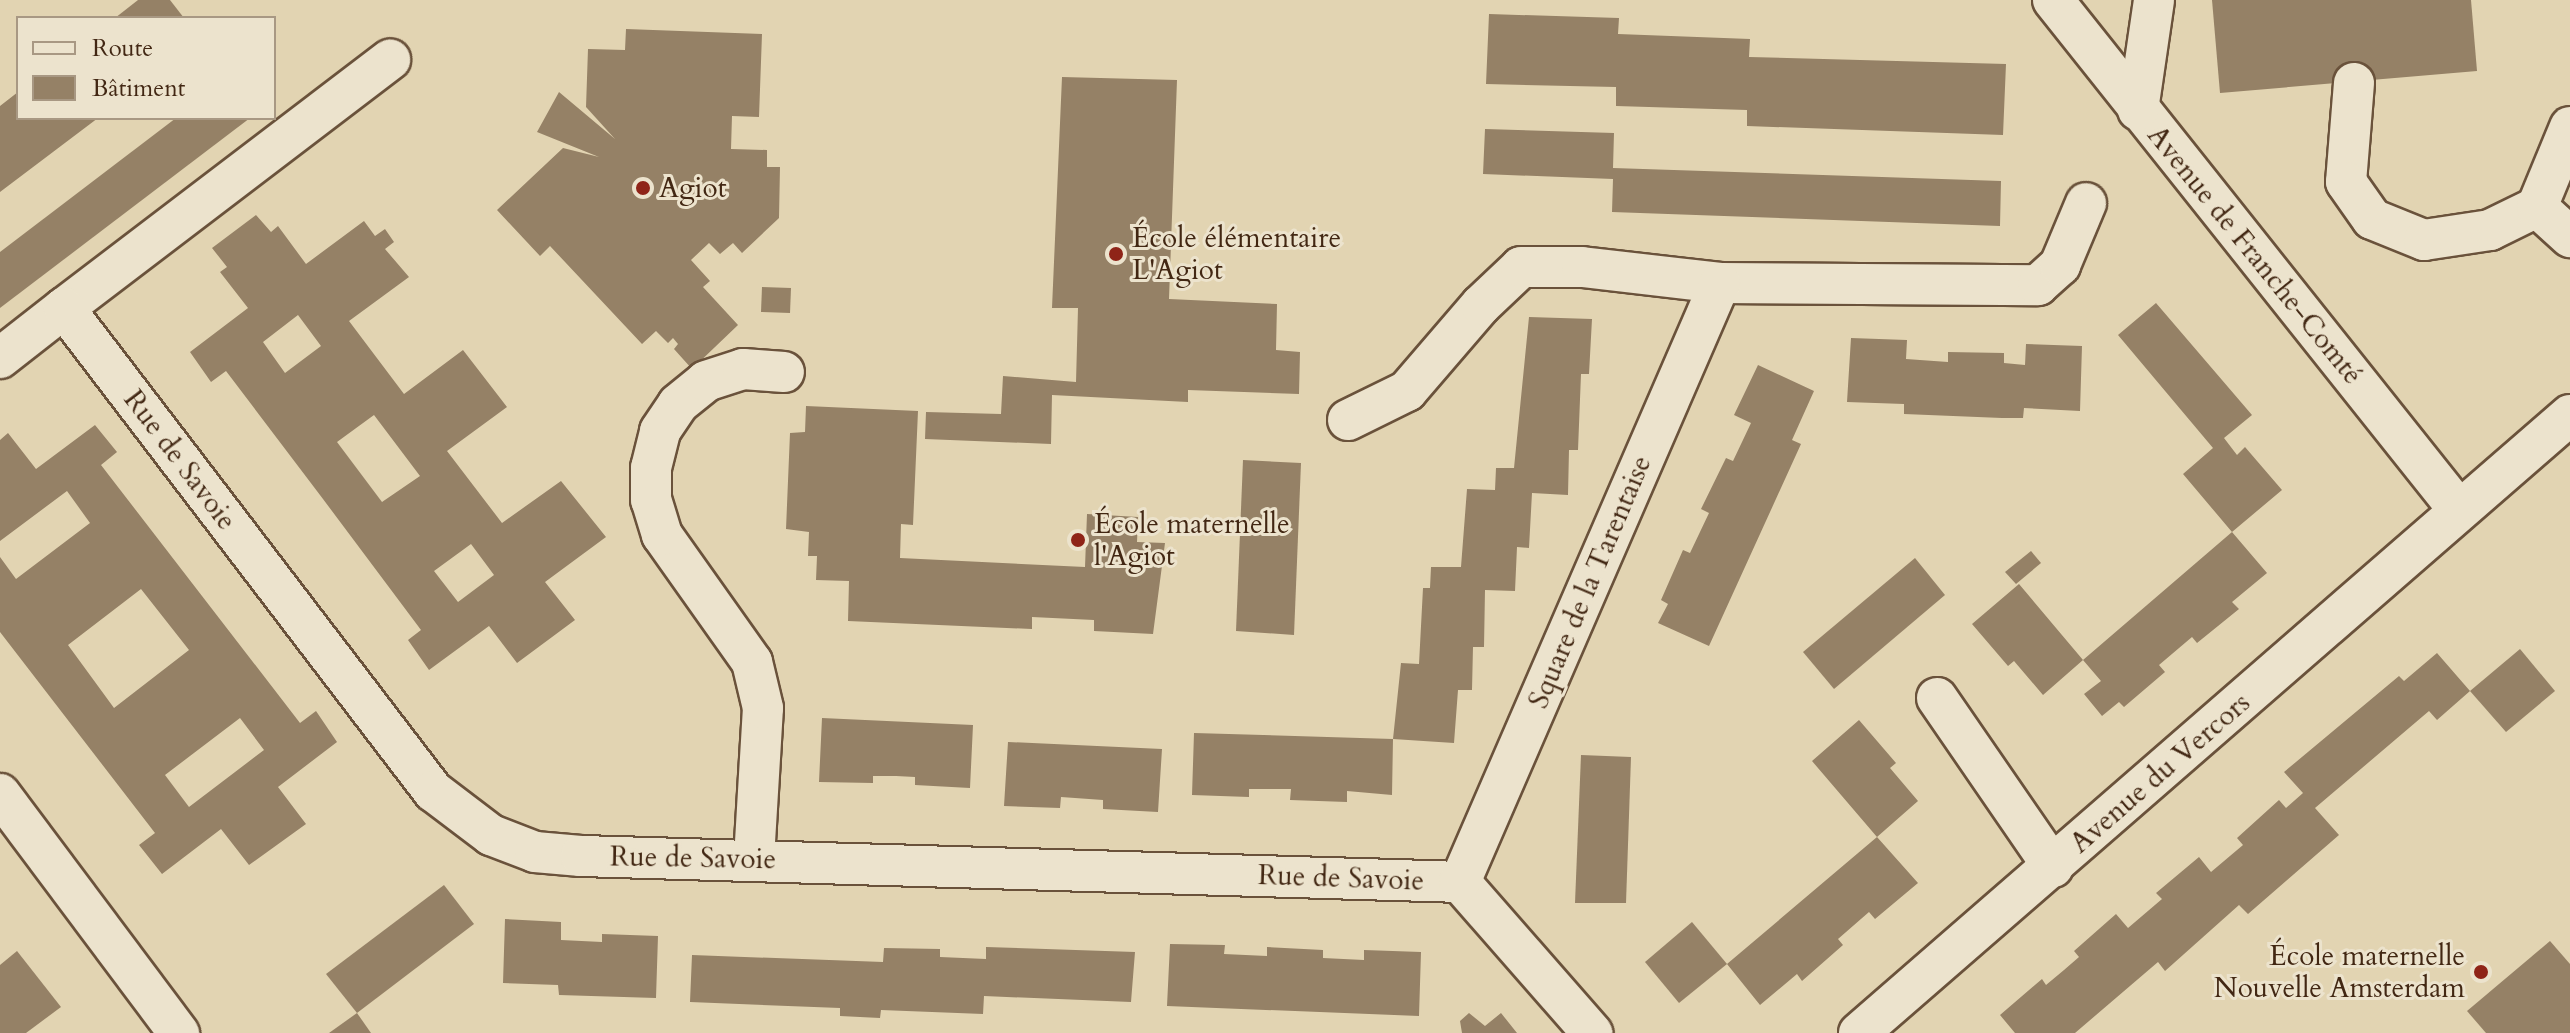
<!DOCTYPE html>
<meta charset="utf-8">
<style>
body{margin:0}
#map{position:relative;width:2570px;height:1033px;overflow:hidden;background:#e2d4b2;font-family:Cardo,serif}
div>[style]{position:absolute}
.building>*{inset:0;background:#958166}
.roads{filter:drop-shadow(2px 0 #6a523b) drop-shadow(-2px 0 #6a523b) drop-shadow(0 2px #6a523b) drop-shadow(0 -2px #6a523b)}
.street>*{height:40px;margin:-20px;padding:0 20px;transform-origin:20px;border-radius:20px;background:#ece3cd}
.dots>*{width:22px;height:22px;translate:-50% -50%;box-sizing:border-box;border:4px solid #ece3cd;border-radius:50%}
span{translate:-50% -50%;white-space:nowrap;text-align:center;line-height:1.15;-webkit-text-stroke:6px #ece3cd;paint-order:stroke}
.poi-label{font-size:28px;color:#422713}
.left{translate:0 -50%;text-align:left}
.right{translate:-100% -50%;text-align:right}
.street-label{font-size:28px;color:#422713}
.legend{position:absolute;left:16px;top:16px;width:260px;height:104px;box-sizing:border-box;background:#ece3cd;border:2px solid #a89883;margin:0;padding:10px 14px;list-style:none;font-size:24px;color:#422713}
.legend li{display:flex;align-items:center;gap:16px;height:40px}
.legend b{width:40px;border:2px solid #a89883}
</style>
<div id="map">
<div class="building">
<div style="clip-path:polygon(138px 0,170px 0,184px 18px,115px 18px)"></div>
<div style="clip-path:polygon(2212px 0,2471px 0,2477px 71px,2220px 93px)"></div>
<div style="clip-path:polygon(1489px 14px,1619px 18px,1618px 34px,1750px 39px,1749px 57px,2006px 64px,2003px 135px,1747px 126px,1747px 110px,1616px 106px,1616px 87px,1486px 84px)"></div>
<div style="clip-path:polygon(626px 29px,762px 34px,759px 117px,732px 116px,731px 149px,767px 150px,767px 167px,780px 167px,779px 218px,742px 253px,733px 243px,720px 254px,709px 243px,691px 260px,710px 281px,703px 287px,738px 325px,692px 369px,674px 349px,678px 344px,673px 338px,668px 343px,656px 331px,642px 344px,550px 246px,540px 256px,497px 210px,563px 148px,599px 157px,537px 132px,559px 92px,615px 139px,586px 107px,588px 49px,625px 50px)"></div>
<div style="clip-path:polygon(1062px 77px,1177px 80px,1169px 299px,1277px 304px,1276px 350px,1300px 352px,1299px 394px,1188px 390px,1188px 402px,1052px 395px,1051px 444px,925px 439px,926px 412px,1001px 414px,1003px 376px,1076px 382px,1078px 308px,1052px 308px)"></div>
<div style="clip-path:polygon(18px 92px,18px 118px,98px 118px,0 192px,0 106px)"></div>
<div style="clip-path:polygon(176px 118px,250px 118px,0 308px,0 252px)"></div>
<div style="clip-path:polygon(1485px 129px,1614px 133px,1613px 168px,2001px 181px,2000px 226px,1612px 212px,1613px 179px,1483px 174px)"></div>
<div style="clip-path:polygon(evenodd,256px 215px,271px 232px,278px 226px,306px 264px,364px 221px,375px 236px,385px 229px,394px 242px,385px 249px,409px 277px,349px 321px,404px 394px,463px 350px,507px 407px,447px 451px,502px 523px,561px 481px,606px 537px,545px 582px,575px 620px,517px 663px,489px 626px,429px 670px,408px 640px,421px 630px,323px 499px,226px 371px,211px 382px,190px 352px,248px 308px,220px 272px,227px 267px,212px 248px,256px 215px,298px 315px,321px 346px,285px 373px,263px 342px,298px 315px,256px 215px,374px 415px,420px 476px,382px 502px,337px 442px,374px 415px,256px 215px,471px 544px,494px 575px,458px 602px,434px 571px,471px 544px)"></div>
<div style="clip-path:polygon(762px 287px,791px 288px,790px 313px,761px 312px)"></div>
<div style="clip-path:polygon(2156px 303px,2252px 415px,2224px 438px,2237px 455px,2245px 447px,2282px 490px,2232px 532px,2183px 474px,2213px 448px,2118px 335px)"></div>
<div style="clip-path:polygon(1529px 317px,1592px 319px,1589px 374px,1581px 374px,1578px 450px,1569px 450px,1568px 495px,1532px 493px,1529px 548px,1517px 547px,1515px 591px,1485px 590px,1484px 647px,1473px 647px,1472px 690px,1458px 690px,1454px 743px,1393px 739px,1392px 795px,1347px 791px,1347px 802px,1290px 800px,1291px 789px,1249px 789px,1249px 797px,1192px 795px,1194px 733px,1393px 739px,1401px 663px,1419px 664px,1423px 588px,1430px 588px,1431px 567px,1461px 567px,1467px 489px,1495px 490px,1496px 468px,1514px 468px)"></div>
<div style="clip-path:polygon(1851px 338px,1907px 340px,1906px 359px,1948px 362px,1948px 352px,2004px 353px,2004px 363px,2025px 365px,2026px 344px,2082px 346px,2080px 411px,2024px 408px,2023px 418px,2002px 418px,1904px 414px,1904px 404px,1847px 402px)"></div>
<div style="clip-path:polygon(1758px 365px,1814px 391px,1792px 440px,1801px 444px,1709px 646px,1658px 623px,1668px 604px,1661px 600px,1683px 550px,1690px 553px,1709px 513px,1701px 509px,1726px 458px,1733px 461px,1751px 423px,1734px 415px)"></div>
<div style="clip-path:polygon(806px 406px,918px 411px,913px 525px,901px 524px,900px 558px,1085px 567px,1087px 514px,1138px 517px,1137px 542px,1165px 543px,1153px 634px,1094px 631px,1094px 620px,1032px 617px,1032px 629px,848px 621px,849px 581px,816px 580px,817px 556px,808px 556px,809px 532px,786px 529px,790px 433px,805px 432px)"></div>
<div style="clip-path:polygon(evenodd,95px 425px,117px 452px,101px 465px,300px 723px,316px 711px,337px 742px,278px 787px,306px 824px,249px 865px,221px 829px,162px 874px,139px 845px,155px 833px,0 632px,0 557px,16px 579px,90px 523px,67px 491px,0 541px,0 440px,8px 433px,36px 469px,95px 425px,141px 589px,189px 650px,114px 708px,68px 645px,141px 589px,95px 425px,240px 718px,264px 750px,189px 807px,165px 775px,240px 718px)"></div>
<div style="clip-path:polygon(1243px 460px,1301px 463px,1294px 635px,1236px 631px)"></div>
<div style="clip-path:polygon(2232px 532px,2267px 573px,2232px 602px,2239px 609px,2197px 643px,2192px 637px,2159px 665px,2165px 672px,2124px 707px,2119px 702px,2102px 716px,2084px 694px,2101px 681px,2083px 660px,2043px 695px,2014px 661px,2008px 666px,1972px 624px,2019px 584px,2083px 660px)"></div>
<div style="clip-path:polygon(2031px 551px,2041px 563px,2016px 584px,2005px 572px)"></div>
<div style="clip-path:polygon(1915px 558px,1945px 595px,1834px 689px,1803px 652px)"></div>
<div style="clip-path:polygon(2520px 649px,2555px 691px,2506px 732px,2470px 691px)"></div>
<div style="clip-path:polygon(2437px 653px,2470px 691px,2437px 720px,2429px 711px,2315px 808px,2339px 835px,2248px 914px,2239px 905px,2165px 971px,2158px 962px,2075px 1033px,2015px 1033px,2000px 1015px,2042px 979px,2046px 985px,2064px 970px,2079px 957px,2074px 951px,2116px 914px,2128px 928px,2162px 899px,2156px 893px,2199px 857px,2211px 872px,2243px 845px,2237px 838px,2279px 800px,2286px 808px,2303px 793px,2284px 772px,2399px 676px,2404px 681px)"></div>
<div style="clip-path:polygon(822px 718px,973px 725px,970px 788px,915px 785px,915px 777px,896px 776px,873px 776px,873px 783px,819px 782px)"></div>
<div style="clip-path:polygon(1859px 720px,1896px 763px,1890px 768px,1918px 801px,1877px 837px,1812px 761px)"></div>
<div style="clip-path:polygon(1008px 742px,1162px 749px,1158px 812px,1103px 809px,1103px 800px,1061px 797px,1060px 808px,1004px 806px)"></div>
<div style="clip-path:polygon(1581px 755px,1631px 757px,1626px 903px,1575px 903px)"></div>
<div style="clip-path:polygon(1877px 837px,1918px 883px,1875px 919px,1869px 912px,1838px 939px,1843px 945px,1802px 981px,1797px 974px,1760px 1005px,1727px 964px)"></div>
<div style="clip-path:polygon(444px 885px,474px 924px,357px 1013px,326px 974px)"></div>
<div style="clip-path:polygon(505px 919px,561px 922px,561px 940px,602px 942px,602px 934px,658px 936px,656px 998px,559px 995px,558px 985px,503px 983px)"></div>
<div style="clip-path:polygon(1692px 922px,1727px 964px,1679px 1003px,1645px 962px)"></div>
<div style="clip-path:polygon(2550px 941px,2570px 964px,2570px 1033px,2486px 1033px,2467px 1011px)"></div>
<div style="clip-path:polygon(1170px 944px,1225px 945px,1224px 954px,1267px 956px,1267px 947px,1323px 950px,1323px 958px,1364px 960px,1364px 950px,1421px 952px,1419px 1016px,1167px 1006px)"></div>
<div style="clip-path:polygon(986px 947px,1135px 952px,1131px 1002px,984px 996px,983px 1014px,881px 1010px,880px 1018px,840px 1016px,840px 1008px,690px 1002px,692px 955px,883px 962px,884px 948px,940px 949px,940px 957px,986px 959px)"></div>
<div style="clip-path:polygon(17px 951px,61px 1007px,26px 1033px,0 1033px,0 965px)"></div>
<div style="clip-path:polygon(357px 1013px,371px 1033px,329px 1033px)"></div>
<div style="clip-path:polygon(1469px 1013px,1485px 1026px,1501px 1013px,1517px 1033px,1462px 1033px,1460px 1021px)"></div>
</div>
<div class="roads">
<div class="street">
<div style="left:2053px;top:0;width:650px;rotate:51.49deg"></div>
<div style="left:2354px;top:83px;width:99px;rotate:94.6deg"></div>
<div style="left:2346px;top:182px;width:45px;rotate:54.9deg"></div>
<div style="left:2372px;top:219px;width:56px;rotate:22deg"></div>
<div style="left:2424px;top:240px;width:67px;rotate:-8.6deg"></div>
<div style="left:2490px;top:230px;width:52px;rotate:-26.1deg"></div>
<div style="left:2138px;top:110px;width:111px;rotate:-81.7deg"></div>
<div style="left:2570px;top:127px;width:87px;rotate:112.4deg"></div>
<div style="left:2537px;top:207px;width:45px;rotate:42.3deg"></div>
<div style="left:1720px;top:283px;width:318px;rotate:0.4deg"></div>
<div style="left:2038px;top:285px;width:30px;rotate:-42deg"></div>
<div style="left:2060px;top:265px;width:67px;rotate:-67.2deg"></div>
<div style="left:64px;top:308px;width:410px;rotate:-37.3deg"></div>
<div style="left:0;top:358px;width:81px;rotate:-38deg"></div>
<div style="left:64px;top:308px;width:608px;rotate:52.62deg"></div>
<div style="left:433px;top:791px;width:73px;rotate:37.2deg"></div>
<div style="left:491px;top:835px;width:47px;rotate:21.1deg"></div>
<div style="left:535px;top:852px;width:46px;rotate:5deg"></div>
<div style="left:581px;top:856px;width:879px;rotate:1.69deg"></div>
<div style="left:1460px;top:882px;width:201px;rotate:48.8deg"></div>
<div style="left:1348px;top:420px;width:66px;rotate:-26.2deg"></div>
<div style="left:1407px;top:391px;width:113px;rotate:-49.3deg"></div>
<div style="left:1481px;top:305px;width:55px;rotate:-43.5deg"></div>
<div style="left:1521px;top:267px;width:61px"></div>
<div style="left:1582px;top:267px;width:139px;rotate:6.6deg"></div>
<div style="left:1720px;top:283px;width:653px;rotate:113.46deg"></div>
<div style="left:1937px;top:698px;width:205px;rotate:55.5deg"></div>
<div style="left:0;top:794px;width:299px;rotate:53.2deg"></div>
<div style="left:754px;top:859px;width:151px;rotate:-86.6deg"></div>
<div style="left:763px;top:708px;width:47px;rotate:-103.4deg"></div>
<div style="left:752px;top:662px;width:156px;rotate:-125.3deg"></div>
<div style="left:662px;top:535px;width:37px;rotate:-107deg"></div>
<div style="left:651px;top:500px;width:32px;rotate:-90deg"></div>
<div style="left:651px;top:468px;width:38px;rotate:-76deg"></div>
<div style="left:660px;top:431px;width:32px;rotate:-56deg"></div>
<div style="left:678px;top:404px;width:36px;rotate:-39deg"></div>
<div style="left:706px;top:381px;width:39px;rotate:-18deg"></div>
<div style="left:743px;top:369px;width:41px;rotate:4.2deg"></div>
<div style="left:1859px;top:1033px;width:942px;rotate:-41deg"></div>
</div>
</div>
<div class="dots">
<div style="left:643px;top:188px;background:#8f2418"></div>
<div style="left:1116px;top:254px;background:#8f2418"></div>
<div style="left:1078px;top:540px;background:#8f2418"></div>
<div style="left:2481px;top:972px;background:#8f2418"></div>
</div>
<div class="poi-label">
<span class="left" style="left:659px;top:188px">Agiot</span>
<span class="left" style="left:1132px;top:254px">École élémentaire<br>L'Agiot</span>
<span class="left" style="left:1094px;top:540px">École maternelle<br>l'Agiot</span>
<span class="right" style="left:2465px;top:972px">École maternelle<br>Nouvelle Amsterdam</span>
</div>
<div class="street-label">
<span style="left:2255px;top:255px;rotate:51deg">Avenue de Franche-Comté</span>
<span style="left:180px;top:460px;rotate:53deg">Rue de Savoie</span>
<span style="left:1590px;top:582px;rotate:-67deg">Square de la Tarentaise</span>
<span style="left:2160px;top:773px;rotate:-41deg">Avenue du Vercors</span>
<span style="left:693px;top:858px;rotate:1deg">Rue de Savoie</span>
<span style="left:1341px;top:878px;rotate:2deg">Rue de Savoie</span>
</div>
<ul class="legend">
<li><b style="height:10px;background:#ece3cd"></b>Route</li>
<li><b style="height:22px;background:#958166"></b>Bâtiment</li>
</ul>
</div>
